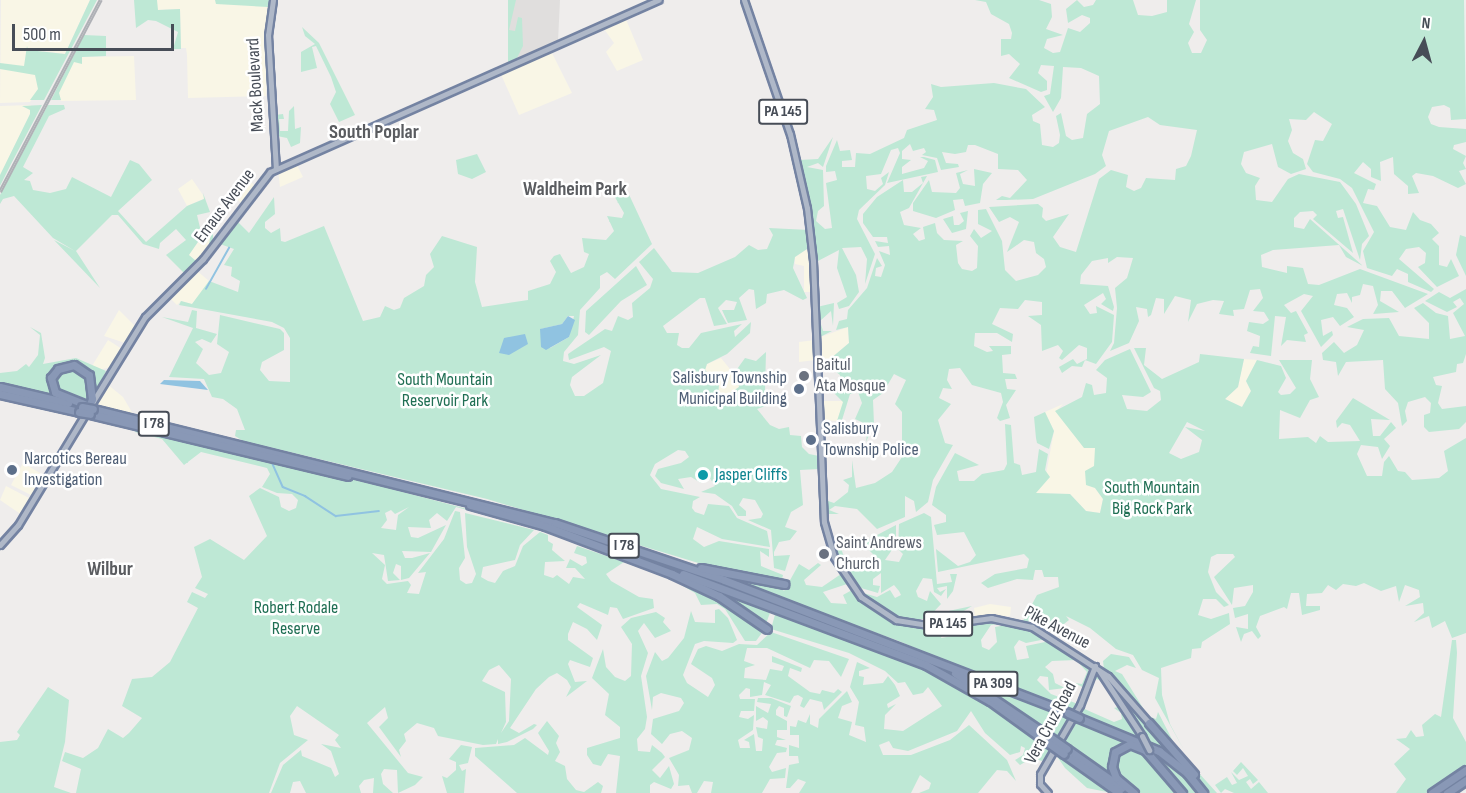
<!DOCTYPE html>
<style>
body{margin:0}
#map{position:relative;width:1466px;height:793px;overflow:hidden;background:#efedec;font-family:"Sofia Sans Condensed",sans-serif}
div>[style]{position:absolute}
.commercial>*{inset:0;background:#f9f6e6}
.education>*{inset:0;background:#e0dedd}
.green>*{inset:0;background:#bee8d5}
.water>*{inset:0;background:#90c3e1}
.stream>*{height:1.5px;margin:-0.75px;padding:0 0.75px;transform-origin:0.75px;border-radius:0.75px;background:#90c3e1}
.roads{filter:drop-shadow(2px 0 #7483a2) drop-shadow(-2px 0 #7483a2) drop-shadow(0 2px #7483a2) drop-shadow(0 -2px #7483a2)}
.major>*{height:5px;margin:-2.5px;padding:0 2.5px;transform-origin:2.5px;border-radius:2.5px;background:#afb8c8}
.highway>*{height:7px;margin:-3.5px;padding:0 3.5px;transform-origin:3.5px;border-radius:3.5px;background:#8998b6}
.rail>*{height:4px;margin-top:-2px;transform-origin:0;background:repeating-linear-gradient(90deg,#fff 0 4.5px,#afb1b6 0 9px);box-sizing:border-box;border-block:2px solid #afb1b6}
.bridges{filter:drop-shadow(2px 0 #7483a2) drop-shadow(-2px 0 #7483a2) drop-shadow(0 2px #7483a2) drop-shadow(0 -2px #7483a2)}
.major-bridge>*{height:5px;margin:-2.5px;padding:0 2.5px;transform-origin:2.5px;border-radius:2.5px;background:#afb8c8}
.highway-bridge>*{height:7px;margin:-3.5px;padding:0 3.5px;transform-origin:3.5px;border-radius:3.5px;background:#8998b6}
.dots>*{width:16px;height:16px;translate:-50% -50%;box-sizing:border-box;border:3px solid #fff;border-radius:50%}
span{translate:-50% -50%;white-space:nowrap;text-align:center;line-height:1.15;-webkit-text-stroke:5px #fff;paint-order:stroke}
.shield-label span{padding:2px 4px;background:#fff;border:2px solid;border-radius:4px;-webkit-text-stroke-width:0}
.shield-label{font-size:16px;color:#474d57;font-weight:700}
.street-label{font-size:18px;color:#474d57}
.worship-label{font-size:18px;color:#5b616d}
.left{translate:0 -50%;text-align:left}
.service-label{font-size:18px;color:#4e5e75}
.right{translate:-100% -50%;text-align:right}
.park-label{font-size:18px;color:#206f54}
.culture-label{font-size:18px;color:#0d838f}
.neighbourhood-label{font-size:20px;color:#5a5c60;font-weight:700}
.north{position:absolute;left:1394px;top:12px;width:60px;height:60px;-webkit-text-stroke:4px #fff;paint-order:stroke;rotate:6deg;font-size:16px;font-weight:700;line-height:24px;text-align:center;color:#474d57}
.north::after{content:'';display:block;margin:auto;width:21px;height:27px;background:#474d57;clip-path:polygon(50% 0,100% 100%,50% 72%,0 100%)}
.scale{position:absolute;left:12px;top:24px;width:162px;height:27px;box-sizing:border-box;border:3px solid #474d57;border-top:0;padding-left:8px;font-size:18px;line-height:21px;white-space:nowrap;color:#474d57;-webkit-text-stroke:4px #fff;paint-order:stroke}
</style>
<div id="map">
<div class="commercial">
<div style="clip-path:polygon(1px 0,90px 0,65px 54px,43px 51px,38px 90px,30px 102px,0 103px)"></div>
<div style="clip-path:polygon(157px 0,245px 0,269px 6px,266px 96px,188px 98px,187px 55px,186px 48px,181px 48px,180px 9px,157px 10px)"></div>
<div style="clip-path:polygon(625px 17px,643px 60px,617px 71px,606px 52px,614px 43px,602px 26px)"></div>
<div style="clip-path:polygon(550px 49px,572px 93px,519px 115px,500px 72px)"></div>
<div style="clip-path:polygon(134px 56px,136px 100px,61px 101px,58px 93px,74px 61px,82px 57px)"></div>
<div style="clip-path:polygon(31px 105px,30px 114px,0 176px,0 106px)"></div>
<div style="clip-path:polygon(296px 163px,303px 177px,280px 187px,278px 170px)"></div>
<div style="clip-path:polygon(192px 179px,205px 198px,187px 206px,178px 189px)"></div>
<div style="clip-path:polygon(251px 182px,255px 186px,242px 204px,238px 200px,232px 202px,228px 193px)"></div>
<div style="clip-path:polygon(212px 224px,211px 241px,196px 261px,188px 255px,201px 239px,202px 228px)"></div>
<div style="clip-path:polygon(810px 247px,812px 292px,804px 292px,804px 266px,795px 264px,795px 257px)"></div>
<div style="clip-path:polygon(196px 270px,209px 281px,205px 289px,192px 304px,181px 301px,177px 305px,168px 296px)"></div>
<div style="clip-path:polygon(119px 310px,136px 327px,125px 343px,104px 336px)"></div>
<div style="clip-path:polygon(848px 327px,849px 343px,830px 359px,819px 361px,818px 338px)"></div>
<div style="clip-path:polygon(108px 340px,122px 349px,111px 367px,99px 370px,92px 366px)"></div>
<div style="clip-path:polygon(815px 340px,816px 360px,799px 362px,799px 342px)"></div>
<div style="clip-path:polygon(721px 358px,738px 379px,739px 387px,727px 395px,718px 394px,719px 385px,705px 370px,707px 364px)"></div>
<div style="clip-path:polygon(1244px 359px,1257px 360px,1246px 381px,1251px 391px,1242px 407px,1225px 399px,1238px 387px)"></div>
<div style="clip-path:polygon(107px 384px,123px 397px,133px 414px,94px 404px)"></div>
<div style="clip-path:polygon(821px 401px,844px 401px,837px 421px,822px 420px)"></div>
<div style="clip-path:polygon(1063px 404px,1056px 411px,1076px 437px,1095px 447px,1095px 488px,1103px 499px,1100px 513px,1086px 511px,1070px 494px,1035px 493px,1046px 474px,1054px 431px,1045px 412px)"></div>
<div style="clip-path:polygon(23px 463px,45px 476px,33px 496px,11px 485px)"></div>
<div style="clip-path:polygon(6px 486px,31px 499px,22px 515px,0 500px)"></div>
<div style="clip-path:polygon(990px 604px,1011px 607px,1010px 616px,975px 617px,974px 608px)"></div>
</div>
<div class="education">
<div style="clip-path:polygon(508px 0,560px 0,558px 41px,508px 64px)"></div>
</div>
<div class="green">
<div style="clip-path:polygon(90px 0,97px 0,44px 100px,30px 100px,38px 89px,35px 75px,0 69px,0 63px,24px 66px,27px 46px,28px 50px,65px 54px)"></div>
<div style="clip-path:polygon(134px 0,157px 0,158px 10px,180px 9px,181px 49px,173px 49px,178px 32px,156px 21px,148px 20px,136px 28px)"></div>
<div style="clip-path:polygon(215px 0,270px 0,268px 7px,216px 4px)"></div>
<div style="clip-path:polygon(508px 0,516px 0,509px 30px,515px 31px,518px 17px,522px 18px,523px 46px,516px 60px,508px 64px)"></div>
<div style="clip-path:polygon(975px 0,1039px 0,1051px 4px,1052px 17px,1046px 29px,1063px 35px,1047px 39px,1044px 48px,1053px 53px,1060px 52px,1068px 28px,1080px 32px,1090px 23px,1090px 18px,1082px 15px,1068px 23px,1066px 9px,1077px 0,1084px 7px,1093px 5px,1096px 0,1133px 0,1138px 15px,1152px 16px,1167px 12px,1167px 0,1196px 0,1189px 24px,1194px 32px,1188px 43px,1192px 53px,1201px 53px,1207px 40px,1200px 30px,1200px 0,1464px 0,1466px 119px,1451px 120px,1450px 108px,1444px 105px,1432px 107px,1428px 117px,1431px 124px,1439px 127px,1466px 129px,1466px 142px,1454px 145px,1453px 149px,1466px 156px,1463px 163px,1466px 169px,1459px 171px,1466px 184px,1458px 188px,1433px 176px,1416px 173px,1412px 176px,1419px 193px,1408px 194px,1408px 186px,1394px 174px,1393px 157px,1380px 162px,1381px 181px,1371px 177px,1371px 169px,1363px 162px,1354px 173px,1376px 184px,1374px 190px,1368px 189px,1363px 203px,1377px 206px,1390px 227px,1406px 230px,1413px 212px,1420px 220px,1431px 224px,1439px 233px,1432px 239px,1439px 246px,1439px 265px,1447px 267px,1451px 259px,1459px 276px,1437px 287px,1418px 267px,1425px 263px,1426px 253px,1419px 247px,1406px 249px,1399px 259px,1434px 289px,1431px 292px,1408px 282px,1408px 274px,1397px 269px,1392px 276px,1367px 268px,1363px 251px,1374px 232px,1352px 188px,1340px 179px,1313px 172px,1307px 164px,1315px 140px,1323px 141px,1332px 124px,1314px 112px,1306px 120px,1289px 119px,1292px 130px,1288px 141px,1293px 153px,1303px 159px,1306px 169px,1291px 174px,1278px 167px,1272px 144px,1244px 152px,1241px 164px,1246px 173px,1260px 178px,1255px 186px,1256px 200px,1272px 202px,1288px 179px,1299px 174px,1340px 182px,1356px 204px,1369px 236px,1362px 244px,1360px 260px,1343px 209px,1336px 211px,1338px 218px,1343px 217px,1353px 253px,1313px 219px,1317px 215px,1313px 211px,1300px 212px,1294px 218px,1294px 227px,1304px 229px,1310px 219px,1363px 266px,1346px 257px,1339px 245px,1273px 250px,1261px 255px,1262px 267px,1287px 273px,1287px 266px,1303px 268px,1308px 284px,1319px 285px,1360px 269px,1428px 294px,1405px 308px,1392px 291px,1381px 291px,1380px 301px,1399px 312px,1373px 314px,1378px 305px,1373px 286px,1363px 284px,1360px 295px,1352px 297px,1352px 303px,1347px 293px,1337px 294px,1334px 305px,1347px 308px,1354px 317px,1340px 326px,1333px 317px,1321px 320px,1323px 336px,1332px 331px,1333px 335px,1321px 347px,1301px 311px,1313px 296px,1304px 294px,1284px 305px,1291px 313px,1296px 311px,1308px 333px,1304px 335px,1306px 342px,1287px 340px,1281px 346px,1286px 317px,1275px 316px,1271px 356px,1250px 353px,1253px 346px,1259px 347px,1260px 336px,1247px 331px,1249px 322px,1263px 324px,1269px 320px,1264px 312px,1253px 311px,1263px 298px,1260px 289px,1250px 290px,1244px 309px,1233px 310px,1234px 316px,1219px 314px,1224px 301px,1213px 300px,1197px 304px,1188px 322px,1191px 300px,1175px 296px,1164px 314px,1164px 299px,1156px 298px,1151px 315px,1148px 317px,1147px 309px,1136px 307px,1139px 321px,1129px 343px,1110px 351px,1114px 343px,1117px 308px,1115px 288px,1127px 278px,1133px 258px,1117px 257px,1108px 263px,1108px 258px,1092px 261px,1081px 275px,1080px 284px,1108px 286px,1114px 307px,1113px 311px,1101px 304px,1106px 299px,1103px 293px,1084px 305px,1090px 314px,1097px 313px,1096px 306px,1114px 315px,1112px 342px,1096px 364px,1085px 360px,1082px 367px,1072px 366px,1062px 373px,1059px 367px,1073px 359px,1077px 364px,1087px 359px,1087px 348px,1079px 345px,1062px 360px,1059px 358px,1063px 351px,1058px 345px,1042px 351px,1041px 325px,1028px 316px,1042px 315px,1042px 302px,1025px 300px,1018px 309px,1000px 308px,992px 324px,1013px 334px,1012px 342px,997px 333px,975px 333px,974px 346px,987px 352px,993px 351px,989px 346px,1011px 346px,1011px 354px,1002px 355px,1003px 373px,1015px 374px,1017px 379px,1005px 379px,1007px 389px,1016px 390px,1006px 405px,1010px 418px,1000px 421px,997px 418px,1003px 402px,1001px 393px,972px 385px,960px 368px,949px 369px,947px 380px,952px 389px,943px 388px,939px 398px,951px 404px,938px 420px,945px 443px,953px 445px,933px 480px,928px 502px,916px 512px,914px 501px,905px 496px,905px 517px,877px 529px,857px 509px,835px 506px,829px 510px,839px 514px,828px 514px,828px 501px,834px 503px,848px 492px,849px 485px,843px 480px,852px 477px,852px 460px,856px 488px,875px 483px,892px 472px,902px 457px,902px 412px,895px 404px,906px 380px,894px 374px,883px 393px,873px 400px,874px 424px,866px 442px,868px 425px,855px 419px,862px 403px,858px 392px,850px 394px,842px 420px,837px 421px,843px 402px,832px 391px,842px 390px,840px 375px,830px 367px,820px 368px,819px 361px,830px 359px,849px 343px,848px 327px,836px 330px,839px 321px,847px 319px,848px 310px,867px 288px,877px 258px,882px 266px,876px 268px,875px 276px,881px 277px,885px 265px,879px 251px,890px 255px,889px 246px,878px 247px,875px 241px,888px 243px,887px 237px,873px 237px,863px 223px,863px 214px,877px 197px,903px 180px,904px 192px,912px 192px,923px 183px,921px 177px,927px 176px,909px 208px,900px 212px,904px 225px,921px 228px,913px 234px,919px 241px,925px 239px,923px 227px,935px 223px,937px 233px,944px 240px,963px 241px,956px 245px,958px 263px,962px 269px,972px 271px,977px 268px,978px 246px,970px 236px,974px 229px,981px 238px,992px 231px,978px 224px,978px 210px,986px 209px,1002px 241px,1005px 270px,1016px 281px,1038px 275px,1046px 267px,1044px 259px,1036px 253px,1034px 242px,1024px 240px,1007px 252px,1019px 222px,1010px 217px,999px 222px,989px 207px,1038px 204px,1043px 208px,1042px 217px,1046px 221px,1069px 214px,1053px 237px,1060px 247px,1076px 252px,1099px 179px,1111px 170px,1128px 175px,1126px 187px,1134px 191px,1141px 188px,1146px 178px,1175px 180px,1176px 169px,1186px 166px,1191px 156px,1197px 130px,1160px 125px,1148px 117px,1109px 131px,1102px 155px,1106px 166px,1095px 174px,1033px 199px,1006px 200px,996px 200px,1002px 196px,1010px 198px,1027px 180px,1018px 170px,998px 169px,998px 154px,975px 145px,968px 145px,966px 152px,955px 154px,942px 152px,946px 163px,958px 164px,959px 167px,941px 170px,937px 158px,922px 155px,926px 152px,924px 148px,913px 151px,910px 144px,902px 151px,902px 159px,911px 160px,902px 167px,902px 174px,924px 168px,928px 161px,920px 157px,924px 157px,935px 160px,938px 172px,887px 183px,900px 153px,898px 148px,891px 150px,881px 174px,866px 176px,867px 189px,875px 191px,883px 184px,881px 178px,889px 172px,885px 185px,859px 210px,857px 219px,875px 254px,865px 284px,867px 259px,861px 247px,842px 248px,856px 275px,859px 292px,849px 306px,839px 309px,837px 303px,847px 297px,837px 268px,839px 250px,816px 262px,799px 160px,818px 159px,833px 137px,823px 167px,818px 163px,807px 167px,823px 170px,824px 206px,818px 211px,816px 221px,825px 229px,832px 228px,826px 183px,837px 180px,835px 171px,826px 172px,826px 166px,837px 140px,840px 151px,850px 150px,852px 160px,842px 161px,842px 167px,855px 167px,856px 153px,870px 154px,904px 138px,907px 130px,937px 120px,934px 110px,925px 109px,933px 97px,931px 84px,941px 87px,994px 83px,1026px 89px,1045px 107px,1032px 115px,1033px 121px,1040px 124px,1042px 145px,1053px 147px,1059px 143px,1060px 135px,1056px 116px,1061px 113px,1066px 136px,1072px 140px,1083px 138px,1087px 114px,1100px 104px,1099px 76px,1081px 68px,1063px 67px,1061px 98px,1053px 112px,1044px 96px,1050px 94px,1054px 66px,1041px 65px,1038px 73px,1047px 81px,1047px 90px,1041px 92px,1009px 78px,1020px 64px,1009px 54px,1001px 56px,1001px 39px,1011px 39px,1012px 33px,1009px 24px,991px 14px,986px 2px)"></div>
<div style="clip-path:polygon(302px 27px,319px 43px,355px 115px,339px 122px,330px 104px,336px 92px,331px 77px,316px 46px,312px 47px,317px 68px,301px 72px,301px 52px,315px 44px,305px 36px)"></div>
<div style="clip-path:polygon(84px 35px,106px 36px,106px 56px,82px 57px,82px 64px,74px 62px,59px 93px,61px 100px,51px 100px)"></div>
<div style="clip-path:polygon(42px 105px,11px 164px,0 186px,0 175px,30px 114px,30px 110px,22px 106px)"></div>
<div style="clip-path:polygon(48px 105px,64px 105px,65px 109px,49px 116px,23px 167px,33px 173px,24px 180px,30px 181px,33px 190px,50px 193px,66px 189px,72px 177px,111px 197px,130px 160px,139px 164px,152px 180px,118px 211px,146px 242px,187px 206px,204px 199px,203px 193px,210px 212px,197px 215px,202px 236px,189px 255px,196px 261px,209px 245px,212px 225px,204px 227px,213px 224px,213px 239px,206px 252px,185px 274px,166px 255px,186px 240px,176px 229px,160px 243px,159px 249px,143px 244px,118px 215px,112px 215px,76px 251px,100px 288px,54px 240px,75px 251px,53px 238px,14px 196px,3px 199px,0 204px,0 195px)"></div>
<div style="clip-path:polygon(294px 106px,295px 129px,301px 127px,300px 143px,291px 147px,287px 138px,277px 136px,275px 115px,283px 114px,284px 119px,279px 119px,280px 131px,288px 131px,289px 111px)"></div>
<div style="clip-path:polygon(477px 154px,486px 172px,472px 179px,458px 174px,456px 160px)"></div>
<div style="clip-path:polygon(974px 169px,992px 173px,983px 184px,980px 203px,965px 206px,963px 199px,953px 200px,955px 210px,936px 218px,913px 211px,913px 203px,929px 180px,932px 192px,956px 193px,960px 188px,956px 173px,968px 170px,960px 174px,963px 184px,975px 186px)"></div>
<div style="clip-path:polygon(evenodd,625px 186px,652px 244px,615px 279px,607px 272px,600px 276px,600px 288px,580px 310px,578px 335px,564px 352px,563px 361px,574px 364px,601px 355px,572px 377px,570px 385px,575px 396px,584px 396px,603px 383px,611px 351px,604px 347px,569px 360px,568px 354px,605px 329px,612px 331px,618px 316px,628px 320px,633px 317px,632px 303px,650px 288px,653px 279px,639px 262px,654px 248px,672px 272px,698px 273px,735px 257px,749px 245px,758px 250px,767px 249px,773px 235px,769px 228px,809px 230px,810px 247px,795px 257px,793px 268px,807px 298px,803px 300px,784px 290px,767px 294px,766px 303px,756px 309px,754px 290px,749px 289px,739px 298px,747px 320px,728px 323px,722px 310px,734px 310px,737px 302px,726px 300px,718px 308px,727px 324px,714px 326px,705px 298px,700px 298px,663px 326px,667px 333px,679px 333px,677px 345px,682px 348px,689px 348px,701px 333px,742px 324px,734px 331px,735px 337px,751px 322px,750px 333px,727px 354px,707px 364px,705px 370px,719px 385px,718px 394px,727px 395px,739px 387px,735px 372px,745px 358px,756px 361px,766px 352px,765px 391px,768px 405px,757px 409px,770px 425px,779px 429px,789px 427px,790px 435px,801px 436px,802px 447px,809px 454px,819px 456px,819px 469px,800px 470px,803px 505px,791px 512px,785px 527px,797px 531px,790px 540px,779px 542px,774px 552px,774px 556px,790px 555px,785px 571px,774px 568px,771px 530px,748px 520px,761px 518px,763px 514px,755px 500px,743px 498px,739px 505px,746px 511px,746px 516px,738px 516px,732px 506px,715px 494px,701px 492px,715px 486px,704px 469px,701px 483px,691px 477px,678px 479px,684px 489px,661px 483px,655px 476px,658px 469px,681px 463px,689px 457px,685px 451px,678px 450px,655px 464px,650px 475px,661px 489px,700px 497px,693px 501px,692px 508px,695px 512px,704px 515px,708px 504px,729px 506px,737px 518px,767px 531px,770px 547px,722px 539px,697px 527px,693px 539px,704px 547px,719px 541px,769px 549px,769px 557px,760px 551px,761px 566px,783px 575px,782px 579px,705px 565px,487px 499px,243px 441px,235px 436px,236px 430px,245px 430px,237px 409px,223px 399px,212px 397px,204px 379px,169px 377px,193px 328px,162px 317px,188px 322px,192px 310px,197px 311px,196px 328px,217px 334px,211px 343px,202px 339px,195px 342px,203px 349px,196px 363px,209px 375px,221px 373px,229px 352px,217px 344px,220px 315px,280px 329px,284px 333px,284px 350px,262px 362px,260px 370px,269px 381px,290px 382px,290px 338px,284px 328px,272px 322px,179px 305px,181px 301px,192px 304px,209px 281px,238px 292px,240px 281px,231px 276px,232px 267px,224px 265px,234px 249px,220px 244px,237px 221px,249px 233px,274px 197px,275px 214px,265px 222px,265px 228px,271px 233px,280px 228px,281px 241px,285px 242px,324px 226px,363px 321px,380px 317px,385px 306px,394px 310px,400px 308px,404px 298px,424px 286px,426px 275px,434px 267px,430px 254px,442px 236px,477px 247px,475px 282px,482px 307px,528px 300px,528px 291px,550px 284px,556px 272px,550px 261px,554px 256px,560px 254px,571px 273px,584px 267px,589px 254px,584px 252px,582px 238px,606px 240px,614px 231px,607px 216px,622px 218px,624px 213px,612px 192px,625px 186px,568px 316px,574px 316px,569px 337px,550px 348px,541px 329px,562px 324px,568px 316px)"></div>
<div style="clip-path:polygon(968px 211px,966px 229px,952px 233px,943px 219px,953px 216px,954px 225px,959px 225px,964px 221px,960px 213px)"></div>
<div style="clip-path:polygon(1460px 235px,1466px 237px,1466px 276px,1456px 255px)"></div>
<div style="clip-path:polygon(636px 266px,647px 285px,621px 301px,589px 335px,585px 332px,586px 311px)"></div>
<div style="clip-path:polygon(1466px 289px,1466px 354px,1463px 363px,1457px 364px,1456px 372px,1433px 377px,1436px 385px,1442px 386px,1438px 403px,1442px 409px,1466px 406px,1466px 422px,1459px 429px,1429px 432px,1424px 427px,1424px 415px,1430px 413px,1431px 403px,1425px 397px,1408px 402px,1405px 411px,1407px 421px,1402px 426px,1398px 403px,1385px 389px,1383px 360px,1346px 362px,1338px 376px,1336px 362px,1323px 360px,1322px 353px,1334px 342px,1344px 353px,1357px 345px,1364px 330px,1347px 327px,1363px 319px,1389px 318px,1399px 336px,1429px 339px,1429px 323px,1414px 308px,1423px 303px,1436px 313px,1448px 316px,1450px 339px,1465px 336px,1453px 313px,1464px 304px,1460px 298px,1453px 302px,1457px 307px,1447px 312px,1425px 301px,1439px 292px,1450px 298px)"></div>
<div style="clip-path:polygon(834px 303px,833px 326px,831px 311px,820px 321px,823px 331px,832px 331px,818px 338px,817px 307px)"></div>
<div style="clip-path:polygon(30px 327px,41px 333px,45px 358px,43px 364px,76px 358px,106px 371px,96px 391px,92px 379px,70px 364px,49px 379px,53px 396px,0 382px,0 373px,17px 371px,26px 364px,29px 367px,38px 355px,40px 335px)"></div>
<div style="clip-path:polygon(evenodd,1134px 348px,1146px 348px,1144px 365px,1162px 379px,1199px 362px,1200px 354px,1244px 359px,1238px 387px,1225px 399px,1242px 407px,1251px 391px,1246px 381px,1257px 360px,1281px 366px,1286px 378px,1278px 392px,1281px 395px,1290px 394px,1296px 388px,1279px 360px,1312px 360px,1310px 379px,1319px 397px,1310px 400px,1300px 418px,1280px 410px,1279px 439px,1308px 437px,1316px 443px,1320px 436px,1328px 442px,1360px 441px,1350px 425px,1342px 423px,1337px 428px,1336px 421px,1353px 398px,1390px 420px,1371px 419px,1373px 436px,1380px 436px,1391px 422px,1396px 428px,1384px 439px,1390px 446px,1382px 459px,1378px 447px,1361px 445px,1357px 454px,1367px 476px,1382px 476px,1384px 462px,1389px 456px,1398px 471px,1405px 472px,1412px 480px,1439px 478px,1448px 471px,1444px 451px,1466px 438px,1466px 633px,1452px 638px,1445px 621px,1432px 628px,1429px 616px,1414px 622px,1424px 613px,1423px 603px,1405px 606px,1420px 597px,1419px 590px,1405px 585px,1399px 602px,1396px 586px,1381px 591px,1364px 583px,1356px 586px,1343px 584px,1336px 590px,1328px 585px,1322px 593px,1307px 594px,1306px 606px,1320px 606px,1320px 610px,1302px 615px,1299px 593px,1291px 593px,1287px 609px,1284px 607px,1260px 616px,1256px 627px,1261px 636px,1258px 639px,1252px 631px,1244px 634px,1241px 642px,1236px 627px,1248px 629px,1248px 614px,1235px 618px,1233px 608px,1245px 606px,1253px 592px,1253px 585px,1234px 588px,1232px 605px,1214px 577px,1235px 557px,1233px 554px,1217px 554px,1211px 557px,1208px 572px,1216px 592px,1229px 605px,1224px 607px,1216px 599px,1203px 599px,1198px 615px,1211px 619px,1229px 613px,1230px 624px,1202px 642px,1201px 648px,1192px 649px,1191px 658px,1161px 668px,1162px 695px,1170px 724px,1184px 750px,1155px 698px,1159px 678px,1142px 670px,1133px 655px,1116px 649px,1090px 628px,1066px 616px,1069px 620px,1064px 624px,1048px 631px,1037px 622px,1023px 621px,1037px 595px,1059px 587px,1058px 577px,1044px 577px,1042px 570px,1035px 570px,1033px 580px,1017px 579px,988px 588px,981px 583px,995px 574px,1027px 568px,1029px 559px,1024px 554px,938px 572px,936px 549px,958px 566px,970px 562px,976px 555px,964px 532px,937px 535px,934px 525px,946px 522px,946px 515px,932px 505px,936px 487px,955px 453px,979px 465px,957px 471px,959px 481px,974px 481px,982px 474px,1004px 470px,1007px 464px,1005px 424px,1011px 425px,1014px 463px,1020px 465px,1022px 475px,1036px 472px,1039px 449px,1048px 454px,1045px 470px,1050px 477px,1036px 493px,1070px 494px,1086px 511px,1100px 513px,1103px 499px,1095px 488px,1086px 485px,1085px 471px,1094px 466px,1095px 448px,1084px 448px,1055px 411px,1082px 397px,1086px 383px,1092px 385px,1094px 395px,1106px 393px,1107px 378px,1096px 370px,1105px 360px,1130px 349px,1151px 392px,1143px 397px,1122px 395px,1127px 409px,1147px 411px,1161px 400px,1160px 391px,1154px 388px,1134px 348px,1187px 422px,1205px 431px,1185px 427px,1202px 440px,1199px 452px,1181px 459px,1169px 453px,1187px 422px)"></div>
<div style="clip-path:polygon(73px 367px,87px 377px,89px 395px,86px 402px,57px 392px,55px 373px)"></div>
<div style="clip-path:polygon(1045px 412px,1054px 431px,1049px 449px,1037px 443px,1036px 438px,1034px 417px)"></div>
<div style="clip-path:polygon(evenodd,134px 428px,384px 487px,558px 533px,620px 555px,715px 594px,764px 630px,756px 641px,745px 641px,725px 609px,717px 604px,701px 605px,695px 593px,659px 572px,542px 530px,456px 507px,447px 521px,437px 513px,429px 520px,431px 528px,408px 527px,411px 537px,418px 538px,446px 525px,431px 552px,402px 551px,405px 558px,412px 558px,430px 553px,409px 578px,401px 580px,401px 566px,396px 564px,393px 573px,400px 580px,388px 581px,384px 555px,372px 553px,385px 565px,382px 579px,387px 584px,408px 581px,411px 585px,407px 593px,419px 594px,426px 572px,418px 573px,444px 539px,455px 511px,460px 512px,465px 558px,459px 568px,460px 580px,466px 584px,472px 583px,476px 574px,467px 547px,465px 513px,534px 530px,520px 545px,515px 560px,483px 567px,481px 577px,488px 581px,495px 583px,503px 571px,515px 566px,523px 546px,540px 532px,548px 535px,548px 541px,553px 544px,552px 550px,565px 561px,545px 562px,544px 575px,553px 578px,557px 575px,569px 584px,573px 577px,585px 579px,575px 568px,566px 568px,570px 559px,582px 566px,587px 563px,586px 557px,574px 553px,577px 546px,624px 562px,606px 574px,611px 581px,639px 597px,653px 599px,654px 608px,623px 619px,617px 608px,610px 607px,608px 615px,580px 603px,577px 607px,602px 625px,597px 640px,587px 629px,573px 622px,568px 634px,568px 640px,593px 658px,590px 667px,570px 660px,568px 664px,575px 682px,587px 681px,566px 697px,571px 687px,567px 680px,557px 673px,549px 677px,536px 689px,510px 728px,519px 733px,534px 724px,537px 725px,533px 729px,507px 742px,498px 744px,498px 739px,496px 744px,483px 745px,438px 736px,434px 728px,417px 723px,404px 734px,406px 741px,399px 750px,401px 757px,379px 727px,388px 718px,385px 707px,367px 723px,408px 773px,423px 777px,415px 785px,398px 793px,397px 770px,384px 769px,381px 774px,383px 784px,393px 793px,373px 793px,374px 778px,364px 780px,359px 786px,361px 793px,306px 793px,300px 781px,293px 782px,290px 793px,271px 793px,283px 765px,301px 750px,302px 756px,331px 768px,335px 777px,339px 774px,331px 751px,321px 744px,341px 748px,335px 740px,339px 735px,297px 706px,290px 716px,294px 735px,308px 740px,280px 763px,269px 793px,76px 793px,81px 769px,62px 761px,65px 752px,83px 758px,98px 748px,108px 729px,123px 738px,129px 733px,142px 718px,122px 706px,132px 679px,152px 677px,170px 662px,198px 608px,187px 602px,192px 592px,205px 598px,208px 594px,195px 588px,202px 577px,194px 547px,210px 539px,244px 560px,267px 536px,249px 496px,260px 488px,279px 497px,281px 507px,289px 511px,296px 508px,298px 500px,292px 494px,277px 493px,262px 487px,270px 474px,267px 468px,201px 452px,184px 465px,162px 439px,135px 432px,134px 428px,409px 507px,398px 515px,396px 530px,381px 528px,387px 520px,385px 513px,391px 510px,395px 514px,409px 507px,134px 428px,499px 665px,511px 679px,509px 721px,501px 733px,506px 722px,505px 692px,482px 681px,489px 670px,499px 665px)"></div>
<div style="clip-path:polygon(924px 513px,931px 517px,937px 584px,952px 582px,950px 574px,957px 574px,953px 591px,947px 599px,947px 586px,937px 588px,940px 592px,946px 589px,941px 596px,934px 592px,932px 579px,923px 578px,916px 591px,918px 597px,927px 601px,930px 591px,941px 604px,927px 619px,905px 620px,888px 614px,860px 592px,877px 597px,890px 590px,895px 598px,901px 595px,899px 591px,894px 585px,881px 593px,881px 573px,873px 579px,873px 585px,880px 586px,878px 593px,861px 588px,850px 578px,835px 548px,841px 548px,844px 557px,849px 555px,847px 562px,851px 567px,866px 565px,873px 554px,862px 543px,896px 525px,896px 544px,885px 560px,899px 562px,903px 554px,898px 549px,899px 524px)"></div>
<div style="clip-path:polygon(818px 563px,821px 565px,804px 580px,806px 585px,822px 587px,841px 574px,847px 584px,823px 592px,831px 603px,847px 604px,843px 595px,852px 590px,872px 610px,894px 622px,923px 629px,951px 626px,944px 629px,941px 638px,969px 633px,968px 623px,1006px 623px,991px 625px,981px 640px,982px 647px,989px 650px,997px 642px,995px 627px,1012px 624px,1046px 639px,1026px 643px,1019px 640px,1014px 647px,1017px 660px,1029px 658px,1026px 646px,1050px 641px,1087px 665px,1089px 674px,1084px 688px,1075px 683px,1082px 684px,1087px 672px,1076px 660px,1052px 661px,1045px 667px,1053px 674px,1055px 683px,1065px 688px,1049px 690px,1048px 677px,1040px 676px,1037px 680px,1051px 694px,1078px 704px,1050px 752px,1042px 761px,1036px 759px,1040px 754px,1032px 753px,1030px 759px,1020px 765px,1015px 760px,1023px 755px,1025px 748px,1021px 746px,1020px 752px,1010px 755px,985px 733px,971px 711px,957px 731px,908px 751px,893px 748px,889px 741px,879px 745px,883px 755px,911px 755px,950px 740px,969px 725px,1007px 760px,1016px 781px,1007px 771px,997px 770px,978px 793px,919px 793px,929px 789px,931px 783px,920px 775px,911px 793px,799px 793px,806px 782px,798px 779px,790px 788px,786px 788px,789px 765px,799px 763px,798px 756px,789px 756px,789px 745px,799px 748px,799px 735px,790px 735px,790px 726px,796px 727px,798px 720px,806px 723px,810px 714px,810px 724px,818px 728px,819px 719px,847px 691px,852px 702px,842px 706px,838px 718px,852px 722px,849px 735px,866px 742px,864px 727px,855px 725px,859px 702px,850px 687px,857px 662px,870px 668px,859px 671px,859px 676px,864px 677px,863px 685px,883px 683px,888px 676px,895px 685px,900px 696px,887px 704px,888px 708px,896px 704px,885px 715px,884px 729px,903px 731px,942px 706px,928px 687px,923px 693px,913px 695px,905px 682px,898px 683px,885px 671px,849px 653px,771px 629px,776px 611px,921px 665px,971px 693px,1042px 743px,1048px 732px,964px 675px,971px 673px,899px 641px,696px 569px,778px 584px,784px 591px,799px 564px,809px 570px)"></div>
<div style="clip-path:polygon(713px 588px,771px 610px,767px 621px,763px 623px)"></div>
<div style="clip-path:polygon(972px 606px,957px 615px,957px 619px,928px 621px,939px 613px)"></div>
<div style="clip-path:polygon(719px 609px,728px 618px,737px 640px,733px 643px,704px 641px,695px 644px,683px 675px,687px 683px,708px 697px,715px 685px,712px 678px,691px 664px,698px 649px,706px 646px,722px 651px,739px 644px,757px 645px,771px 632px,849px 659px,841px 677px,829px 661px,814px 660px,810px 668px,767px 648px,747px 648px,744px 661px,755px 665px,745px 668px,744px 678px,766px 680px,770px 669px,782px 671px,784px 666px,772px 662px,772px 656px,802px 668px,801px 672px,790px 668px,788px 676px,810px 692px,820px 694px,822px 690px,834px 693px,838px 689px,842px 692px,824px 710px,822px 702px,810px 699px,804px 708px,800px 706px,803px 698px,798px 695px,794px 696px,790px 703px,765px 695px,771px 685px,764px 682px,762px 695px,750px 697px,750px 689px,746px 688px,739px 695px,740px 699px,755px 699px,754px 711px,741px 711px,739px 717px,748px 719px,754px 715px,753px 730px,738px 740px,740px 748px,750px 748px,749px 742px,744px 740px,754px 734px,756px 751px,762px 751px,763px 739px,758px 737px,756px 727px,767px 729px,768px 721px,763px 717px,756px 721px,756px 706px,768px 713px,771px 704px,757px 702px,758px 698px,771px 698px,791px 706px,787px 717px,784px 716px,784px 708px,779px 706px,776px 710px,776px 715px,787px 721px,787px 730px,777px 730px,777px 737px,786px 740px,777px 740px,775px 745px,787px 748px,786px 752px,777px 753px,769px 767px,772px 772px,786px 768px,785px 778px,770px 779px,762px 793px,711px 793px,713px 782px,704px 781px,697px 793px,692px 793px,689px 785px,678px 786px,679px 775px,669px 758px,689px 750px,692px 738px,682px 731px,670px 734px,662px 744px,651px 734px,653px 719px,679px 711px,684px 703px,681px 698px,661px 693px,653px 697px,652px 710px,646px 676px,655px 652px,662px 661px,668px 658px,684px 638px,691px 611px,695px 622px,715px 623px,715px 610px)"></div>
<div style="clip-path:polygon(656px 612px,665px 618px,663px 622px,671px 631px,655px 638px,644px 623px,638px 631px,648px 653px,641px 676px,647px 717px,645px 729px,637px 739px,638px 751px,650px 752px,652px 745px,662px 753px,665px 757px,652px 770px,660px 778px,669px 766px,674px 784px,671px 789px,654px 782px,650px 785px,650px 793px,616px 793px,620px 756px,608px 754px,601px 766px,593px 764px,587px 755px,587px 748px,620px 738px,620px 727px,605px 715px,609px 694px,592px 678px,603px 649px,606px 667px,615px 677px,625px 681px,631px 676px,632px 644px,621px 627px,631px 618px)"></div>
<div style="clip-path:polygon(1452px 640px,1456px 640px,1457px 653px,1453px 718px,1466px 742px,1466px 766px,1426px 793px,1396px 793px,1406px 779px,1394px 764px,1410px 749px,1396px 739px,1406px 738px,1411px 730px,1416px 737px,1424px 736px,1422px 725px,1435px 714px,1441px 717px)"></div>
<div style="clip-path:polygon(1111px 654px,1129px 657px,1136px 668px,1127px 665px,1115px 671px,1122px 674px,1148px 716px,1156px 719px,1158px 712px,1177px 749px,1217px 793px,1210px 793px,1104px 669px,1103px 661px)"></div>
<div style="clip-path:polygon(1096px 677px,1100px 677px,1102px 678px,1107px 683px,1124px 709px,1140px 739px,1078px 714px,1076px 719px,1127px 738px,1162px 754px,1200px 793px,1185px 793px,1166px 774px,1151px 749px,1137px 743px,1124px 744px,1115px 750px,1110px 762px,1111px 776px,1061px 741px,1080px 707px,1114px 722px,1122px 719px,1121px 713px,1114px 708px,1122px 706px,1104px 680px,1093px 679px)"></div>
<div style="clip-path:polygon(1108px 680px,1122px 692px,1170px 754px,1146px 741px)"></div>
<div style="clip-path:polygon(48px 687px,69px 700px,65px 742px,54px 787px,71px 793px,0 793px,0 742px,17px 740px,20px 735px,17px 732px)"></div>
<div style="clip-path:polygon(547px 721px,559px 736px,556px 743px,560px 752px,555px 761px,565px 766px,567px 779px,576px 790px,584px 792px,598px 782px,603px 786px,601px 793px,517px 793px,475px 756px,475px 748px,514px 745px,525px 738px,548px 755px,549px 751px,538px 733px)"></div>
<div style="clip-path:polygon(461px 745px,472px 747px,468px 763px,459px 765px,462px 771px,466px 769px,464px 793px,447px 793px,442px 776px,447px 778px,456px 770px,456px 762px,449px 759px)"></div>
<div style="clip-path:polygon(1133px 746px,1142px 749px,1179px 793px,1137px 793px,1119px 778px,1115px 772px,1116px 754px)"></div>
<div style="clip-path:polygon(1054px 752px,1112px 793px,1087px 788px,1065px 768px)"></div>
<div style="clip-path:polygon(1241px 762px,1258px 780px,1253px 784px,1250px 779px,1246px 782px,1251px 789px,1259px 782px,1268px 793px,1234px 793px,1225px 789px,1221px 793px,1215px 785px,1227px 777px,1232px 785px,1237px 783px,1231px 772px,1239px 780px,1248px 776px,1243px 768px,1237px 775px,1233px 771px)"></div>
</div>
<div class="water">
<div style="clip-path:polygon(568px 316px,575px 320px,569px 337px,546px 350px,541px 347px,540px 329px,562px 324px)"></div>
<div style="clip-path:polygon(525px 334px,528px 344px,509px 355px,499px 353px,504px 338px)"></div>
<div style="clip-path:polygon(164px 380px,200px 381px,208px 390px,160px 384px)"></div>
</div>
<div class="stream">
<div style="left:206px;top:289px;width:47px;rotate:-60.7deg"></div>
<div style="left:272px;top:462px;width:27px;rotate:66deg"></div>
<div style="left:283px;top:487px;width:24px;rotate:22deg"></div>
<div style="left:305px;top:496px;width:37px;rotate:33deg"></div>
<div style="left:336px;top:516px;width:43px;rotate:-6.6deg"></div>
</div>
<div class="roads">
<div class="major">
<div style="left:273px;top:0;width:35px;rotate:98deg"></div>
<div style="left:268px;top:35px;width:134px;rotate:86.6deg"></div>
<div style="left:744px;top:0;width:142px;rotate:71.1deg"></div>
<div style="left:790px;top:134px;width:76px;rotate:77.1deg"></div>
<div style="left:807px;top:208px;width:53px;rotate:83.5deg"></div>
<div style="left:813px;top:261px;width:261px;rotate:87.6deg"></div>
<div style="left:824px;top:522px;width:36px;rotate:74deg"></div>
<div style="left:834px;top:557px;width:48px;rotate:56deg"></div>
<div style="left:861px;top:597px;width:42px;rotate:33.3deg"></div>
<div style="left:896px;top:620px;width:36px;rotate:9deg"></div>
<div style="left:932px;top:626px;width:60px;rotate:-7.7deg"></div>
<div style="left:991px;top:618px;width:42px;rotate:12.4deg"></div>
<div style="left:1032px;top:627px;width:90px;rotate:32.8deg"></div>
<div style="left:1108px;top:676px;width:64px;rotate:48.8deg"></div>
<div style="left:92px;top:403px;width:101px;rotate:-58.4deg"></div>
<div style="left:145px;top:317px;width:82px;rotate:-45deg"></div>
<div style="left:203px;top:259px;width:110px;rotate:-52.4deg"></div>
<div style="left:270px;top:172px;width:425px;rotate:-23.9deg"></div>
<div style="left:0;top:545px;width:27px;rotate:-48deg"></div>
<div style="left:18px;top:525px;width:133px;rotate:-58.8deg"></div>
<div style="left:1100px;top:672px;width:77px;rotate:56.7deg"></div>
<div style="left:1048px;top:793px;width:12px;rotate:-132deg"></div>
<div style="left:1040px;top:784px;width:10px;rotate:-90deg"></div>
<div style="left:1040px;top:774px;width:80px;rotate:-59.9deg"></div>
<div style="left:1080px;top:705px;width:42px;rotate:-69deg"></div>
</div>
<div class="highway">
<div style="left:0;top:387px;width:70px;rotate:13.2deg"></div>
<div style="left:0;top:394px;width:81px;rotate:12.8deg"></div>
<div style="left:84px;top:404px;width:31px;rotate:-158deg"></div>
<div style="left:55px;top:392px;width:15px;rotate:-106deg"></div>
<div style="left:51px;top:378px;width:11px;rotate:-52deg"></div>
<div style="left:58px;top:369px;width:16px;rotate:-14deg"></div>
<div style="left:74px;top:365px;width:18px;rotate:34deg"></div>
<div style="left:89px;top:375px;width:24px;rotate:83deg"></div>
<div style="left:92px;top:399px;width:15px;rotate:113deg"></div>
<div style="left:93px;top:409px;width:476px;rotate:13.9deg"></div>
<div style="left:555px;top:523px;width:178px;rotate:18.6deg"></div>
<div style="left:724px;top:580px;width:369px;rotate:21.1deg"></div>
<div style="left:90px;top:414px;width:265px;rotate:13.5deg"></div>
<div style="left:470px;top:505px;width:78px;rotate:15.6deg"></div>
<div style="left:545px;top:526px;width:136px;rotate:20.7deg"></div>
<div style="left:672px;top:574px;width:52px;rotate:25.1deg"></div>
<div style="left:719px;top:596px;width:58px;rotate:34.5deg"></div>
<div style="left:701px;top:568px;width:85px;rotate:10.9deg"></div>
<div style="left:683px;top:574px;width:259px;rotate:20.5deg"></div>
<div style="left:926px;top:665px;width:73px;rotate:29.4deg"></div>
<div style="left:990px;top:701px;width:67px;rotate:35.8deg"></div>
<div style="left:955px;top:673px;width:111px;rotate:34deg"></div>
<div style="left:1079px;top:718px;width:87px;rotate:22.4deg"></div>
<div style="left:1159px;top:751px;width:36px;rotate:38deg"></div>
<div style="left:1187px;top:773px;width:26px;rotate:51deg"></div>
<div style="left:1149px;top:723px;width:68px;rotate:48.6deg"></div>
<div style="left:1067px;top:749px;width:67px;rotate:35.3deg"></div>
<div style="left:1064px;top:754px;width:67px;rotate:35.3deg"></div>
<div style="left:1134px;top:793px;width:23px;rotate:-140deg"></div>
<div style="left:1116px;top:778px;width:12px;rotate:-110deg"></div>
<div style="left:1112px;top:767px;width:15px;rotate:-79deg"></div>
<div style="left:1115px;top:752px;width:17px;rotate:-28deg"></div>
<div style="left:1130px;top:744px;width:16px;rotate:22deg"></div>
<div style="left:1145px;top:750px;width:57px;rotate:49.3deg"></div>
<div style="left:1432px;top:793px;width:41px;rotate:-34.1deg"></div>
<div style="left:1447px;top:793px;width:23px;rotate:-34deg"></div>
</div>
</div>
<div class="rail">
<div style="left:0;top:192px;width:217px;rotate:-62.3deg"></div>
</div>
<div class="bridges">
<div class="major-bridge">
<div style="left:1142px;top:736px;width:16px;rotate:63deg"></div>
</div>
<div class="highway-bridge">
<div style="left:82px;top:407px;width:11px;rotate:10deg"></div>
<div style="left:79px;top:412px;width:11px;rotate:10deg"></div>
<div style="left:1068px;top:713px;width:12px;rotate:24deg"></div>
<div style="left:1047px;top:735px;width:24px;rotate:35deg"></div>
<div style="left:1044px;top:740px;width:24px;rotate:35deg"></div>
</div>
</div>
<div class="dots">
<div style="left:804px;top:376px;background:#6b7280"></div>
<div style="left:799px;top:389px;background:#5c6f8a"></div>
<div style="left:811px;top:440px;background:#5c6f8a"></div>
<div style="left:12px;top:470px;background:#5c6f8a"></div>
<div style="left:703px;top:475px;background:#0f9aa8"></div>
<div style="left:824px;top:554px;background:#6b7280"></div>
</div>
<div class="shield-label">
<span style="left:783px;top:112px">PA 145</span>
<span style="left:154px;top:424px">I 78</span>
<span style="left:624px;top:546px">I 78</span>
<span style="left:948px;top:624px">PA 145</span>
<span style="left:993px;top:684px">PA 309</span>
</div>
<div class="street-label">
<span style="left:256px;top:85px;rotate:-93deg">Mack Boulevard</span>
<span style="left:225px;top:206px;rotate:-53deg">Emaus Avenue</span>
<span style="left:1057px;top:628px;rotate:28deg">Pike Avenue</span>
<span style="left:1051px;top:723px;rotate:-62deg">Vera Cruz Road</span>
</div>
<div class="worship-label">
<span class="left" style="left:816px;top:376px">Baitul<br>Ata Mosque</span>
<span class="left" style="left:836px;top:554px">Saint Andrews<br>Church</span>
</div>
<div class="service-label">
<span class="right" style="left:787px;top:389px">Salisbury Township<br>Municipal Building</span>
<span class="left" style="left:823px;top:440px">Salisbury<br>Township Police</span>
<span class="left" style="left:24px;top:470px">Narcotics Bereau<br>Investigation</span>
</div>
<div class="park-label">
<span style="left:445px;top:391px">South Mountain<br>Reservoir Park</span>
<span style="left:1152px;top:499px">South Mountain<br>Big Rock Park</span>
<span style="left:296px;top:619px">Robert Rodale<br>Reserve</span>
</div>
<div class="culture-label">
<span class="left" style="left:715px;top:475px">Jasper Cliffs</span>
</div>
<div class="neighbourhood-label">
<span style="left:374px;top:132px">South Poplar</span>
<span style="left:575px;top:189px">Waldheim Park</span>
<span style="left:110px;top:569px">Wilbur</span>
</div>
<div class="north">N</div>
<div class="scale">500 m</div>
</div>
